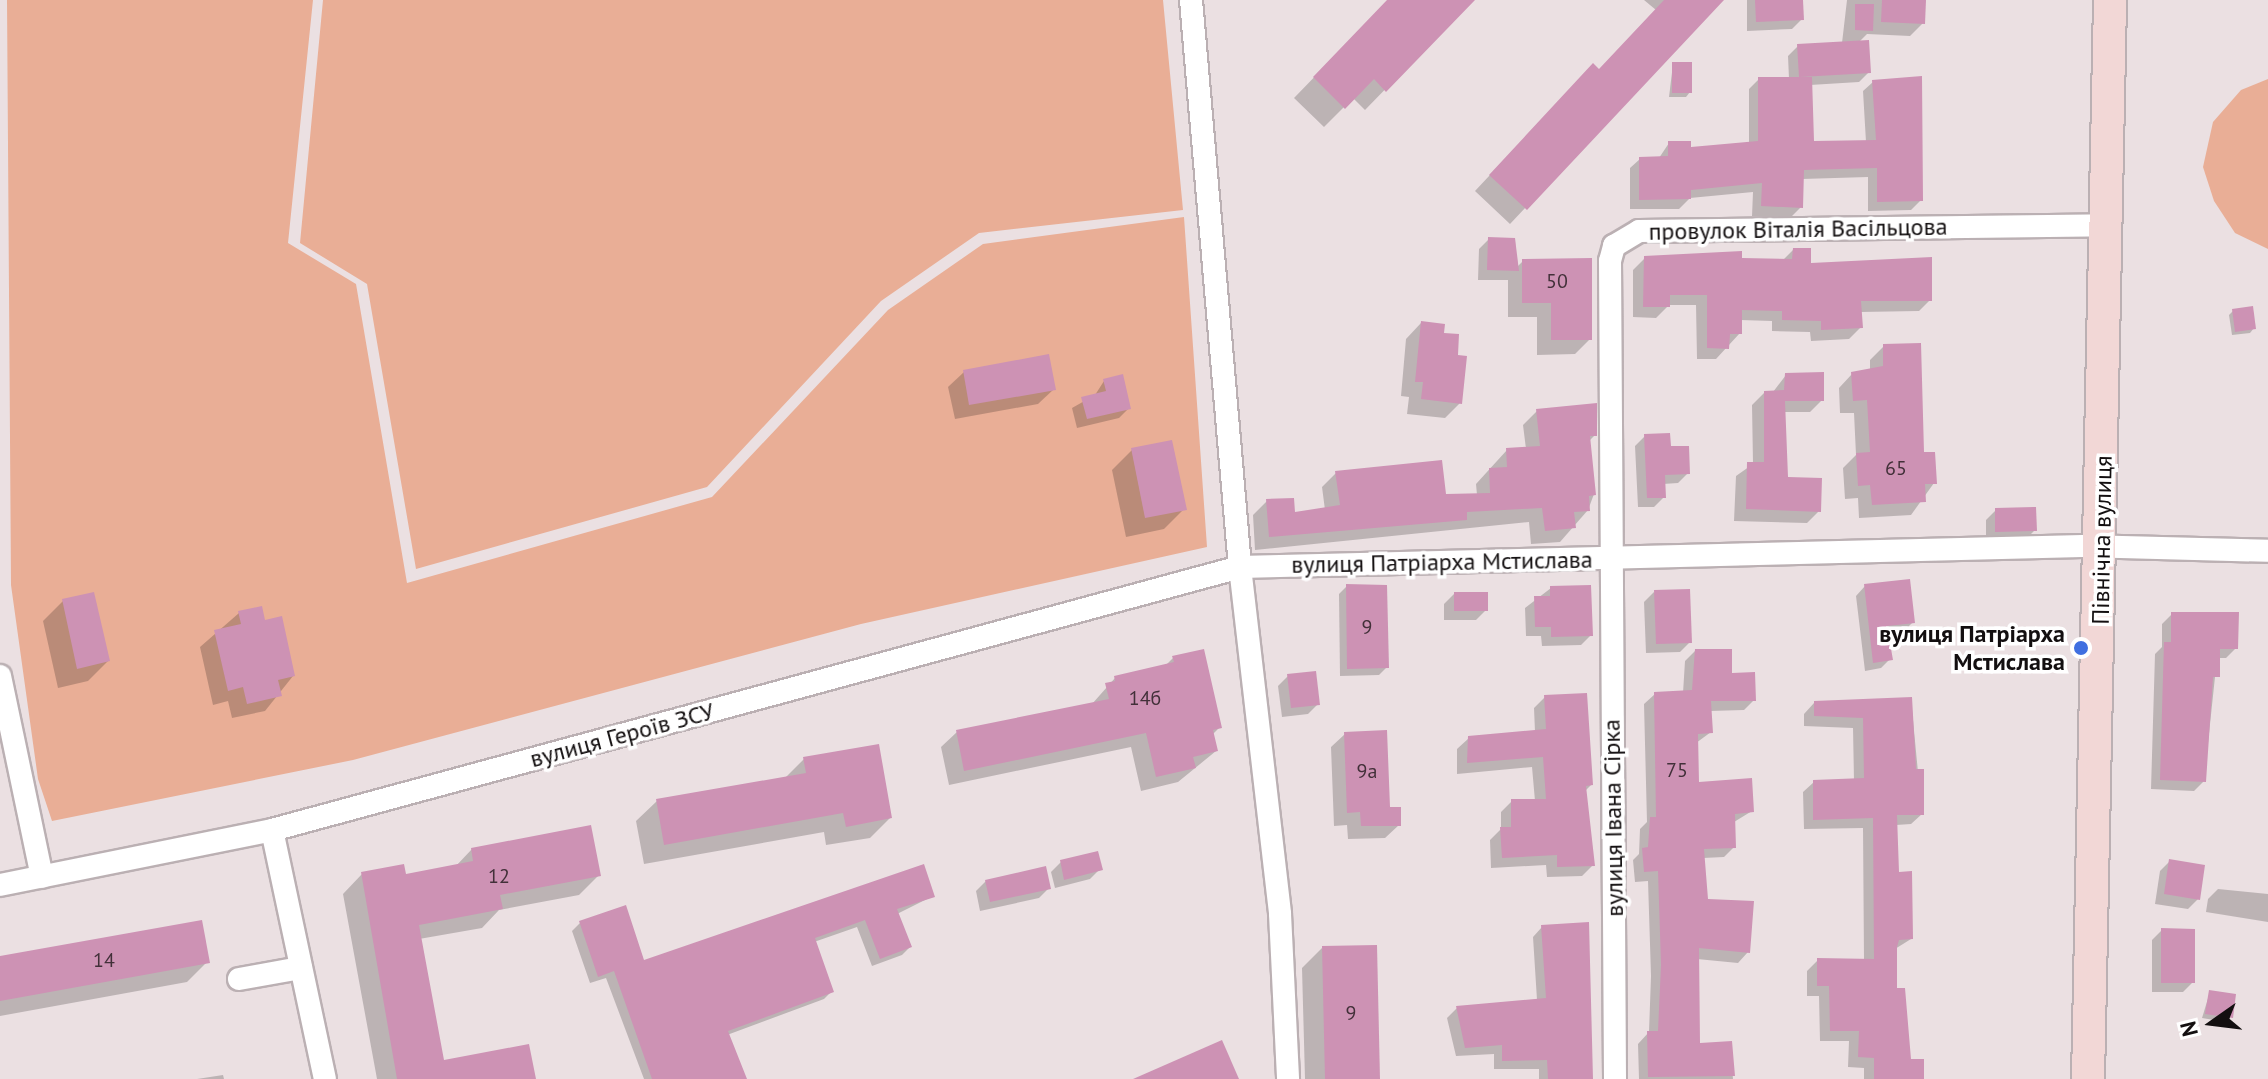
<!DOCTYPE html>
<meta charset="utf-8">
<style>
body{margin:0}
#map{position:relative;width:2268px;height:1079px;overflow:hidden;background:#ebe0e2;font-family:"PT Sans",sans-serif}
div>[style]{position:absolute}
.green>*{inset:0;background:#e9ae96}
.shadow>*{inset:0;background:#0003}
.building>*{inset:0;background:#cd92b4}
.roads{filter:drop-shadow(2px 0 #bbb0b3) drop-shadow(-2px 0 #bbb0b3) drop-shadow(0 2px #bbb0b3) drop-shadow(0 -2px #bbb0b3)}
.street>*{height:22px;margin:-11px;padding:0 11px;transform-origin:11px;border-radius:11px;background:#fff}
.secondary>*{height:32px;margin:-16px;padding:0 16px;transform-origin:16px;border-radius:16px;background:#f2d7d6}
.dots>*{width:22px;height:22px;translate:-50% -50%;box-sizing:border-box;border:4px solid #fff;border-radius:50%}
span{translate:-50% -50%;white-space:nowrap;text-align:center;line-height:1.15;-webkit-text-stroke:7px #fff;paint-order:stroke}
.number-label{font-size:20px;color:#423039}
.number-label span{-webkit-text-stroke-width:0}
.street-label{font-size:24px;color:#130f10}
.poi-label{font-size:24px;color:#130f10;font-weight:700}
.right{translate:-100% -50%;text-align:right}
.north{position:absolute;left:2172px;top:983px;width:80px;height:80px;-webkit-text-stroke:6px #fff;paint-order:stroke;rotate:256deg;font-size:22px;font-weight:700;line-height:32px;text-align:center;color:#130f10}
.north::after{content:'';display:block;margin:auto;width:28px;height:36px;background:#130f10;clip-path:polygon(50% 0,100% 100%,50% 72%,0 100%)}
</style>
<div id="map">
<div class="green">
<div style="clip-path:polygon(7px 0,313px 0,288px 243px,356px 284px,407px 583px,712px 497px,888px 310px,983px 244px,1184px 217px,1207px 547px,861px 624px,353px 760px,52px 821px,38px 779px,11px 585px)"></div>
<div style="clip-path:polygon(323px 0,1163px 0,1183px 210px,979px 233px,881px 301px,707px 487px,416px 569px,367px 284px,300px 243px)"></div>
<div style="clip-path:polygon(2268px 79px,2268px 249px,2235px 233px,2214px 201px,2203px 167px,2213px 122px,2241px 90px)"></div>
</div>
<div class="shadow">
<div style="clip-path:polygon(1389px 0,1472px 0,1365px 110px,1353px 98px,1324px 127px,1294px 98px)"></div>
<div style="clip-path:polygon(1644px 0,1721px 0,1510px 224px,1475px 191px,1578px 81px,1599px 71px,1656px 10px)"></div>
<div style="clip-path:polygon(1801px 0,1802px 19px,1792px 29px,1747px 31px,1747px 0)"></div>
<div style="clip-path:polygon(1847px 0,1924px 0,1923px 23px,1910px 36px,1867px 34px,1859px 42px,1869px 72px,1859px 82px,1810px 85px,1812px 143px,1866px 142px,1863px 91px,1873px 82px,1921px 200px,1911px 210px,1868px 211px,1868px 177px,1802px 179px,1801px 207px,1791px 217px,1752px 216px,1753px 192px,1690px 198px,1679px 209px,1630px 209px,1630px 168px,1640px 159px,1659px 158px,1669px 143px,1689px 149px,1749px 144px,1749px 89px,1759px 79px,1789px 79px,1788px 56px,1798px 46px,1842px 43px)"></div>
<div style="clip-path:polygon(1673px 64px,1690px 92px,1686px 97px,1669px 97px)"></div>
<div style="clip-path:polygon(1489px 239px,1517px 267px,1523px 261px,1590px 339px,1575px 354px,1537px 355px,1537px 317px,1508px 317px,1508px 280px,1478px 280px,1479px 249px)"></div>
<div style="clip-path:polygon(1793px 250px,1809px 266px,1930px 300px,1919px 311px,1860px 312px,1861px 327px,1849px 339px,1811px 341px,1810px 332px,1772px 331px,1772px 321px,1740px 320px,1740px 333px,1716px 359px,1697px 359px,1696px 305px,1669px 305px,1656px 318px,1633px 317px,1633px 270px,1645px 258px,1782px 261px)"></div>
<div style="clip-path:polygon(2233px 311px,2254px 328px,2250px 333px,2232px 335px,2229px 315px)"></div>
<div style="clip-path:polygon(1421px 323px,1442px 335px,1460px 403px,1445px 418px,1407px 414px,1409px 397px,1401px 396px,1406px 339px)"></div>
<div style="clip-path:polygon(1884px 346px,1934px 483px,1911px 515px,1859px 518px,1858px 498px,1845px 499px,1843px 468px,1856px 455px,1854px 413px,1840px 413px,1839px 388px,1852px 374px,1870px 370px,1870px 360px)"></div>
<div style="clip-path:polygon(964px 372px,1054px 389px,1038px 404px,955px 419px,948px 387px)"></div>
<div style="clip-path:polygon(1786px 375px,1822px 400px,1810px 412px,1784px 412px,1786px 478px,1819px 511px,1807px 523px,1734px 521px,1736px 476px,1753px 464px,1752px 405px,1764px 393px,1773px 392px)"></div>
<div style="clip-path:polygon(1104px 381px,1129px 408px,1119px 418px,1077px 428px,1072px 408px,1095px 395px)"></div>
<div style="clip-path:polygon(1537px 411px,1595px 435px,1589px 441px,1594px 494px,1588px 510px,1560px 542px,1531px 544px,1529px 522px,1255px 550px,1253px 515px,1267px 501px,1293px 514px,1325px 510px,1322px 487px,1336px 473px,1444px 496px,1477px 495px,1476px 484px,1507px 450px,1526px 449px,1523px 425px)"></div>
<div style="clip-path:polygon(1645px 436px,1669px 448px,1688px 473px,1678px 483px,1663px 484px,1664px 497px,1654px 507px,1638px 507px,1635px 446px)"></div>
<div style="clip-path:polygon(1132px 450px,1184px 509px,1164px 529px,1126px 537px,1112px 470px)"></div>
<div style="clip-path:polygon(1996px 510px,2035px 530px,2025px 540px,1986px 541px,1986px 520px)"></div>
<div style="clip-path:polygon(1347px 586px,1387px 667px,1379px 675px,1340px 676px,1339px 594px)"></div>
<div style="clip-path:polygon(1865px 586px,1913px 622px,1904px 631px,1886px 633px,1890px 659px,1881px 668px,1865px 671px,1856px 596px)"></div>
<div style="clip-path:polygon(1551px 588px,1591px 635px,1581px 645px,1542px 646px,1541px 636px,1526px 636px,1525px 608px)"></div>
<div style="clip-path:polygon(1654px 592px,1690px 642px,1680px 652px,1646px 653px,1644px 602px)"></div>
<div style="clip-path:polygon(1454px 594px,1486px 610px,1476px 620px,1444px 620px,1444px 604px)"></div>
<div style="clip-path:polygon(63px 601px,108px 661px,88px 681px,58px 688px,43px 621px)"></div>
<div style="clip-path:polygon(239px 613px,263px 622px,293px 676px,265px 711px,232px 718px,228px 701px,213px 705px,200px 647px)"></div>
<div style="clip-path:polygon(2172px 614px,2236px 648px,2226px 658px,2217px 658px,2204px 781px,2194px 791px,2151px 789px,2155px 654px,2162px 647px,2162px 624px)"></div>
<div style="clip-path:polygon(1695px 651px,1754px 700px,1744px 710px,1710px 711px,1711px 732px,1696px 743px,1697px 785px,1752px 811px,1734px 822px,1734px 847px,1724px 857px,1703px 858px,1706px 901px,1748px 952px,1738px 963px,1697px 959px,1698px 1045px,1730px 1043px,1733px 1079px,1639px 1079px,1638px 1044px,1649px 1032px,1651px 976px,1648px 881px,1635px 882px,1633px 860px,1639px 854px,1640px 829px,1647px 822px,1644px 704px,1655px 694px,1683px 693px,1685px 661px)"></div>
<div style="clip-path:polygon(1173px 658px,1220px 727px,1212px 735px,1216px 751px,1178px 782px,1141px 791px,1131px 747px,949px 785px,941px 747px,957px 732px,1092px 704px,1115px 678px,1165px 666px)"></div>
<div style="clip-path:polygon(1288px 676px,1318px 704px,1308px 714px,1282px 717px,1278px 686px)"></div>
<div style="clip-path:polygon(1545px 697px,1591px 785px,1585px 791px,1593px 865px,1582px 876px,1547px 877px,1546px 865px,1491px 868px,1490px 840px,1501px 829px,1501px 812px,1512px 801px,1535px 801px,1532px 767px,1457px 774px,1457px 749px,1469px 738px,1535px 732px,1534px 708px)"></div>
<div style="clip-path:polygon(1911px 699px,1922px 814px,1911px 824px,1896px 825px,1897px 874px,1911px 939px,1895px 949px,1895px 990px,1909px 1061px,1922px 1079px,1864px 1079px,1864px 1068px,1848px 1067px,1849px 1041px,1820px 1041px,1819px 996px,1807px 996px,1807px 971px,1818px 960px,1864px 961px,1863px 828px,1804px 829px,1803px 792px,1814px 782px,1854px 781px,1853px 728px,1804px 726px,1804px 714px,1814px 703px)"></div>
<div style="clip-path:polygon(1345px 734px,1399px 825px,1385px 838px,1348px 839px,1347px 825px,1334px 826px,1331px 747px)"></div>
<div style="clip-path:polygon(804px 759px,890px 818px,870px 838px,826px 845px,824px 832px,644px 864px,636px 821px,657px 801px,784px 779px)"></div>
<div style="clip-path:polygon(472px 849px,599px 875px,579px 895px,499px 910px,482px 928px,419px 939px,442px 1062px,534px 1079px,377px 1079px,343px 894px,362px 874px,404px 876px,455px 867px)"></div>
<div style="clip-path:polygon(2170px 861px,2198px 899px,2188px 909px,2155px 904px,2160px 871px)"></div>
<div style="clip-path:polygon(1061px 862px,1100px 869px,1090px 879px,1055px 888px,1051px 872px)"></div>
<div style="clip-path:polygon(986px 881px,1048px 889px,1039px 898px,980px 911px,976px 891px)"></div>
<div style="clip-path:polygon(2218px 889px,2268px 894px,2268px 922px,2206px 912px,2208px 899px)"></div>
<div style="clip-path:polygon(933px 896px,897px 914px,910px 947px,902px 955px,872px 966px,857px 927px,814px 942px,832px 991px,824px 999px,727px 1035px,745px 1079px,644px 1079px,606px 978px,590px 983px,572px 931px,580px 923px,643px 962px)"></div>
<div style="clip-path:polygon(1542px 927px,1591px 1079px,1539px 1079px,1539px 1069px,1494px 1069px,1494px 1054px,1456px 1056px,1447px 1018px,1457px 1008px,1537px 1000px,1533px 937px)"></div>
<div style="clip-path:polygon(2162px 930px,2193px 982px,2183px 992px,2152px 992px,2152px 940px)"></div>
<div style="clip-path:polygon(1322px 948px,1378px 1079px,1305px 1079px,1302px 968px)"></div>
<div style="clip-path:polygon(0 959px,207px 962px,187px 982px,0 1016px)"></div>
<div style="clip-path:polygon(2210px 992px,2231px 1017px,2226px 1022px,2202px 1018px)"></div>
<div style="clip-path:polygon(223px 1075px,224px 1079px,197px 1079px)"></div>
</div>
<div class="building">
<div style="clip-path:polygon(1387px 0,1475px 0,1386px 92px,1374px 79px,1345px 109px,1313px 77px)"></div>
<div style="clip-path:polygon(1664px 0,1724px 0,1527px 210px,1489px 175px,1593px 63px,1599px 69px)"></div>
<div style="clip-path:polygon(1755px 0,1803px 0,1804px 20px,1756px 22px)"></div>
<div style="clip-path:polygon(1882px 0,1926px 0,1925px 24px,1881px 22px)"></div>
<div style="clip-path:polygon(1855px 4px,1874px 4px,1873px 31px,1855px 30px)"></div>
<div style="clip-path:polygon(1869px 40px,1871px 73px,1800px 77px,1812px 77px,1814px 141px,1876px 140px,1872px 80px,1922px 76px,1923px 201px,1877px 202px,1877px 168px,1804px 170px,1803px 208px,1761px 206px,1762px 183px,1691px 190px,1691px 199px,1639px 200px,1639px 157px,1668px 156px,1668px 141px,1691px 141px,1691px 147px,1758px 141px,1758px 77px,1799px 77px,1797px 44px)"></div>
<div style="clip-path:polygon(1672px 62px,1692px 62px,1692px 93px,1672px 93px)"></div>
<div style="clip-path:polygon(1488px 237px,1515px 238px,1519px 271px,1487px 270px)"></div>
<div style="clip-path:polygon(1793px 248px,1811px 248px,1811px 263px,1932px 257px,1932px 301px,1861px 301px,1863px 328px,1821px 330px,1821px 321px,1782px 320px,1782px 311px,1742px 310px,1742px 334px,1730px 334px,1729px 349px,1707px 348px,1707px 295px,1670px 295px,1670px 307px,1643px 307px,1644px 256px,1742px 251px,1742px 258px,1792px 259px)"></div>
<div style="clip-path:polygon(1592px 258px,1592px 340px,1551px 340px,1551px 303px,1522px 303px,1522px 259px)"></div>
<div style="clip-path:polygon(2253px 306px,2256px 329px,2235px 332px,2232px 309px)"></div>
<div style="clip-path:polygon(1421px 321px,1445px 324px,1444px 333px,1459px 334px,1458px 355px,1467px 356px,1462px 404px,1421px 399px,1423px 382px,1415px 382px)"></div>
<div style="clip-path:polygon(1921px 343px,1924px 452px,1935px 452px,1937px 484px,1925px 484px,1926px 502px,1872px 505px,1870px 485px,1858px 486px,1856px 453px,1870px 452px,1867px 400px,1853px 401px,1851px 372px,1883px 366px,1883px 344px)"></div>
<div style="clip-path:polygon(1049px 354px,1056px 390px,969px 405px,963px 370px)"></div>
<div style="clip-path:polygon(1824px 372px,1824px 401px,1785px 401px,1788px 477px,1822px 478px,1821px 512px,1746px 509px,1747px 462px,1764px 462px,1764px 391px,1784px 390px,1785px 373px)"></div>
<div style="clip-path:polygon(1123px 374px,1131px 409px,1087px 419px,1081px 397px,1106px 391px,1103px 379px)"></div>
<div style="clip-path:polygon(1597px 403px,1597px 436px,1590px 436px,1596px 495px,1589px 496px,1590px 511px,1574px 512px,1576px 528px,1545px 531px,1542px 508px,1467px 512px,1467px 520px,1269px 537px,1266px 499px,1294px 498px,1295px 512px,1340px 505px,1335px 471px,1442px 460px,1446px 494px,1490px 493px,1489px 468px,1507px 467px,1506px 448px,1540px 446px,1536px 409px)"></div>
<div style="clip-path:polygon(1670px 433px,1671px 446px,1689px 446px,1690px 474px,1665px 475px,1666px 498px,1647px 498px,1644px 434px)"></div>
<div style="clip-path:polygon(1172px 440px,1187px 510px,1145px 518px,1131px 448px)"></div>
<div style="clip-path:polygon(2036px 507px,2037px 531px,1995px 532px,1995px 508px)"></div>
<div style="clip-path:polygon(1910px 579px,1915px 623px,1887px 626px,1893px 660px,1873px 663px,1864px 584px)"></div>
<div style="clip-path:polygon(1346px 584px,1387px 585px,1389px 668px,1347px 669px)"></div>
<div style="clip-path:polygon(1591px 585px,1593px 636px,1551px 637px,1551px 627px,1535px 627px,1534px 596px,1550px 596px,1550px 586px)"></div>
<div style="clip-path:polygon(1690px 589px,1692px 643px,1656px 644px,1654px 590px)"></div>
<div style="clip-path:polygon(94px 592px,110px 661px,77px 669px,62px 599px)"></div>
<div style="clip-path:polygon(1454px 592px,1488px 592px,1488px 611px,1454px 611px)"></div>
<div style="clip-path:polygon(262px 606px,265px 620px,282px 616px,295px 676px,278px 680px,282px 696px,247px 704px,243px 687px,228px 691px,214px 630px,241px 624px,238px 611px)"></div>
<div style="clip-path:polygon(2171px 612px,2239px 612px,2238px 649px,2220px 649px,2220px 677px,2213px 677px,2206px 782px,2160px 780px,2164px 642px,2171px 642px)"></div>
<div style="clip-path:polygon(1204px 649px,1222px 728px,1213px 730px,1218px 751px,1193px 757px,1196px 768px,1156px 777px,1146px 733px,964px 771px,956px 730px,1109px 699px,1105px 683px,1115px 681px,1114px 676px,1174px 662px,1172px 656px)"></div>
<div style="clip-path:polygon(1695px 649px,1732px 649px,1732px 673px,1755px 672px,1756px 701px,1711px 701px,1713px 733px,1698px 734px,1699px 782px,1752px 778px,1754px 812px,1735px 814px,1736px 848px,1704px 849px,1708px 899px,1754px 901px,1750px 953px,1699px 948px,1700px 1043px,1732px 1041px,1735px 1076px,1648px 1077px,1647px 1031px,1658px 1031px,1661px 965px,1658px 871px,1644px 872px,1642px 848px,1648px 847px,1650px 817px,1656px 817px,1654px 692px,1692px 690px)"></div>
<div style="clip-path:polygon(1316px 671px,1320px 705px,1291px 708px,1287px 674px)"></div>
<div style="clip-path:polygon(1587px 693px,1593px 785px,1586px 786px,1595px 866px,1557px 867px,1557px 855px,1502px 858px,1500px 827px,1511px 827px,1511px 799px,1546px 799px,1543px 757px,1467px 763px,1468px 736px,1546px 729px,1544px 695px)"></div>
<div style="clip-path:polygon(1912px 697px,1916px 769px,1924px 769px,1924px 815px,1897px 815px,1899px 872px,1912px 871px,1913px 939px,1899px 940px,1897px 947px,1897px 988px,1905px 988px,1911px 1059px,1924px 1059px,1924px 1079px,1874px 1079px,1874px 1058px,1858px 1057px,1859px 1031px,1830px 1031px,1829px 986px,1817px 986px,1817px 958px,1874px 959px,1873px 818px,1813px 820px,1813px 780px,1864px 778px,1863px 718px,1814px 716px,1814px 701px)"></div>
<div style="clip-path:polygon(1387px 730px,1390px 807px,1401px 807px,1401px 826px,1361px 826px,1360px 812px,1347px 813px,1344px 732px)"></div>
<div style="clip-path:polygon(879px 744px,892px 818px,846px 827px,843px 813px,664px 845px,656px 799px,806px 773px,803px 757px)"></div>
<div style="clip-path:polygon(591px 825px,601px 876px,500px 895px,503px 909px,419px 925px,444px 1060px,529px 1044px,536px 1079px,397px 1079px,361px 872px,404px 864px,406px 874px,473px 861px,471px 848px)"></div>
<div style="clip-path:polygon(1098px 851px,1103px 870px,1064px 880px,1060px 860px)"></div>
<div style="clip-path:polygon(2169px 859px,2205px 865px,2200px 900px,2164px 894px)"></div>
<div style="clip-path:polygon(924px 864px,935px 897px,897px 909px,912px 947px,880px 959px,865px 920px,815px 938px,834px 992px,728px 1031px,747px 1079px,652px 1079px,614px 971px,598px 977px,579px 921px,626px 905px,644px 960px)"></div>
<div style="clip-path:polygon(1046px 866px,1051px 889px,990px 902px,985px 880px)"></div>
<div style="clip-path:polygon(202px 920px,210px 963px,0 1001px,0 956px)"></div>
<div style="clip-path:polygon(1589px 922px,1593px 1079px,1548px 1079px,1547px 1060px,1502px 1061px,1502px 1045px,1465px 1048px,1456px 1006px,1546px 998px,1541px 925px)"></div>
<div style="clip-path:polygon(2161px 928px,2195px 929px,2195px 983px,2161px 983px)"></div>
<div style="clip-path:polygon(1377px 945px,1380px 1079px,1325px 1079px,1322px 946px)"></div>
<div style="clip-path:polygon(2209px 990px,2236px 994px,2233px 1018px,2205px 1014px)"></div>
<div style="clip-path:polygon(1222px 1040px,1239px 1079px,1133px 1079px)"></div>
</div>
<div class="roads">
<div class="street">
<div style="left:1191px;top:0;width:569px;rotate:85.06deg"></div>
<div style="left:1240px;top:567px;width:349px;rotate:83.4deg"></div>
<div style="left:1280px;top:914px;width:165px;rotate:87.2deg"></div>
<div style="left:0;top:676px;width:205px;rotate:78.2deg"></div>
<div style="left:272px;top:830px;width:255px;rotate:78deg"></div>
<div style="left:0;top:885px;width:278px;rotate:-11.4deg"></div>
<div style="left:272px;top:830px;width:1003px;rotate:-15.2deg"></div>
<div style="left:1240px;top:567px;width:843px;rotate:-1.43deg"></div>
<div style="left:2083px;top:546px;width:185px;rotate:1.5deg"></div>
<div style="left:239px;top:979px;width:63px;rotate:-10.1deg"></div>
<div style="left:1615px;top:1079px;width:818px;rotate:-90.35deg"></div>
<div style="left:1610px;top:261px;width:16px;rotate:-75deg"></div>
<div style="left:1614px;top:246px;width:29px;rotate:-31deg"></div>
<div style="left:1639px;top:231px;width:470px;rotate:-0.7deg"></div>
</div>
<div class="secondary">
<div style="left:2088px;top:1079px;width:1079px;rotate:-88.83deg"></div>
</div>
</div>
<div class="dots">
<div style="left:2081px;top:648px;background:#406fe0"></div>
</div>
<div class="number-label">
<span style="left:1557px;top:281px">50</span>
<span style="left:1896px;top:468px">65</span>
<span style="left:1367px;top:627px">9</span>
<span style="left:1145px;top:698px">14б</span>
<span style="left:1677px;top:770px">75</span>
<span style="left:1367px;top:771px">9а</span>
<span style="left:499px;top:876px">12</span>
<span style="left:104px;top:960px">14</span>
<span style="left:1351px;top:1013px">9</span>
</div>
<div class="street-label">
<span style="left:1798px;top:229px;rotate:-1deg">провулок Віталія Васільцова</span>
<span style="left:2102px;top:540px;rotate:-89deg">Північна вулиця</span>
<span style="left:1442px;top:562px;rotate:-1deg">вулиця Патріарха Мстислава</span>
<span style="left:622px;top:735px;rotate:-15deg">вулиця Героїв ЗСУ</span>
<span style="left:1613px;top:818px;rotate:-91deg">вулиця Івана Сірка</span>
</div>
<div class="poi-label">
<span class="right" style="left:2065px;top:648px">вулиця Патріарха<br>Мстислава</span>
</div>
<div class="north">N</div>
</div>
